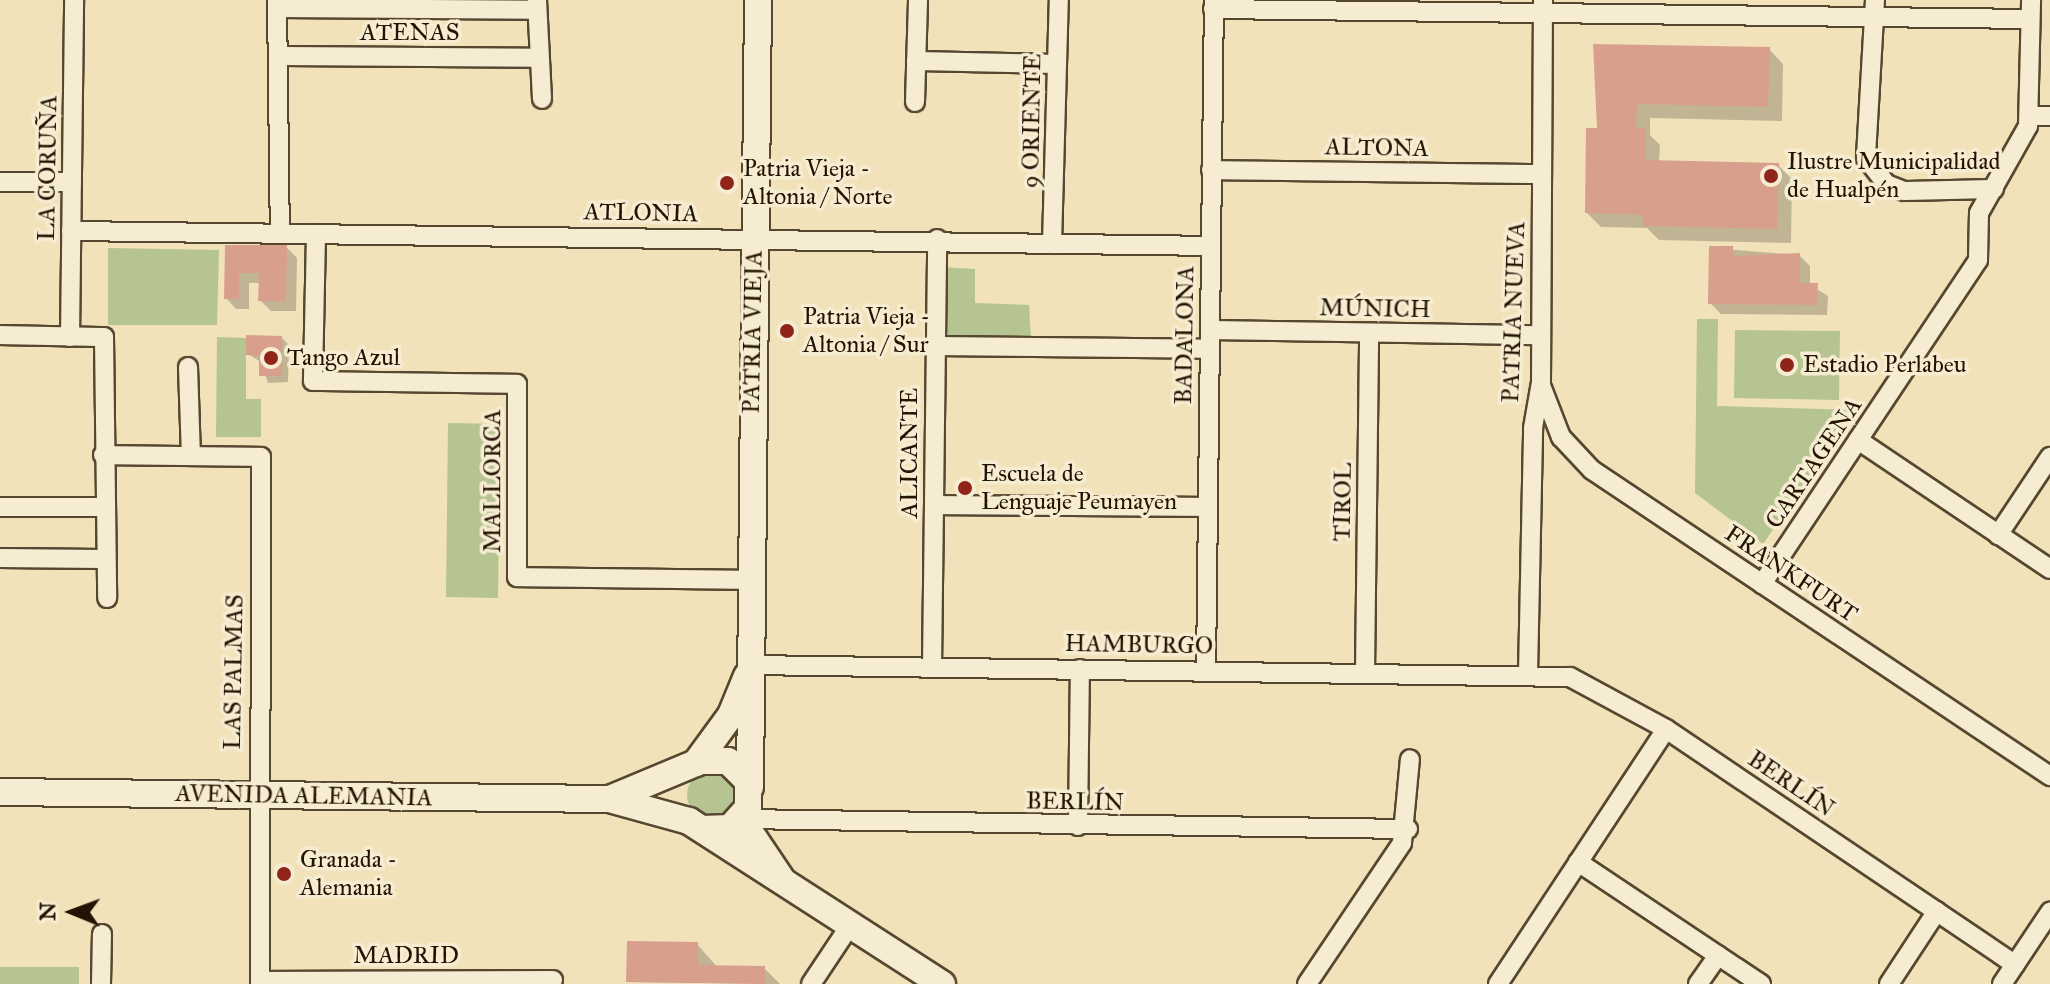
<!DOCTYPE html>
<meta charset="utf-8">
<style>
body{margin:0}
#map{position:relative;width:2050px;height:984px;overflow:hidden;background:#f1e2b9;font-family:"IM FELL Great Primer",serif}
div>[style]{position:absolute}
.green>*{inset:0;background:#b6c492}
.round{border-radius:50%}
.shadow>*{inset:0;background:#0003}
.building>*{inset:0;background:#d8a08c}
.roads{filter:drop-shadow(2px 0 #564730) drop-shadow(-2px 0 #564730) drop-shadow(0 2px #564730) drop-shadow(0 -2px #564730)}
.street>*{height:18px;margin:-9px;padding:0 9px;transform-origin:9px;border-radius:9px;background:#f6ecd2}
.secondary>*{height:26px;margin:-13px;padding:0 13px;transform-origin:13px;border-radius:13px;background:#f6ecd2}
.dots>*{width:22px;height:22px;translate:-50% -50%;box-sizing:border-box;border:4px solid #f6ecd2;border-radius:50%}
span{translate:-50% -50%;white-space:nowrap;text-align:center;line-height:1.15;-webkit-text-stroke:7px #f6ecd2;paint-order:stroke}
.street-label{font-size:24px;color:#231302}
.poi-label{font-size:24px;color:#231302}
.left{translate:0 -50%;text-align:left}
.north{position:absolute;left:32px;top:872px;width:80px;height:80px;-webkit-text-stroke:6px #f6ecd2;paint-order:stroke;rotate:271deg;font-size:22px;font-weight:700;line-height:32px;text-align:center;color:#231302}
.north::after{content:'';display:block;margin:auto;width:28px;height:36px;background:#231302;clip-path:polygon(50% 0,100% 100%,50% 72%,0 100%)}
</style>
<div id="map">
<div class="green">
<div style="clip-path:polygon(108px 248px,219px 250px,217px 325px,108px 325px)"></div>
<div style="clip-path:polygon(939px 267px,975px 269px,975px 303px,1029px 305px,1031px 337px,945px 337px,938px 328px)"></div>
<div style="clip-path:polygon(1697px 319px,1718px 319px,1717px 406px,1855px 410px,1763px 544px,1695px 493px)"></div>
<div style="clip-path:polygon(1735px 330px,1840px 331px,1839px 400px,1734px 398px)"></div>
<div style="clip-path:polygon(217px 337px,246px 338px,246px 399px,261px 399px,261px 437px,216px 437px)"></div>
<div style="clip-path:polygon(448px 423px,500px 424px,498px 598px,446px 597px)"></div>
<div class="round" style="left:687px;top:770px;width:50px;height:50px"></div>
<div style="clip-path:polygon(0 967px,79px 967px,79px 984px,0 984px)"></div>
</div>
<div class="shadow">
<div style="clip-path:polygon(1595px 46px,1769px 49px,1783px 64px,1782px 121px,1650px 118px,1650px 135px,1660px 145px,1659px 162px,1778px 165px,1792px 179px,1791px 243px,1659px 240px,1647px 228px,1601px 227px,1587px 213px,1599px 130px)"></div>
<div style="clip-path:polygon(227px 247px,286px 247px,297px 258px,296px 311px,271px 311px,260px 300px,261px 283px,249px 283px,249px 309px,236px 309px,226px 298px)"></div>
<div style="clip-path:polygon(1711px 248px,1799px 255px,1810px 266px,1810px 285px,1828px 296px,1827px 315px,1721px 314px,1710px 303px)"></div>
<div style="clip-path:polygon(282px 338px,289px 345px,288px 382px,268px 383px,261px 362px,248px 354px)"></div>
<div style="clip-path:polygon(697px 944px,718px 968px,764px 968px,780px 984px,628px 982px)"></div>
</div>
<div class="building">
<div style="clip-path:polygon(1593px 44px,1770px 47px,1768px 107px,1637px 104px,1636px 128px,1646px 128px,1646px 160px,1779px 163px,1777px 229px,1643px 226px,1643px 215px,1585px 213px,1586px 128px,1597px 128px)"></div>
<div style="clip-path:polygon(225px 245px,287px 245px,286px 301px,258px 301px,259px 273px,239px 273px,239px 299px,224px 299px)"></div>
<div style="clip-path:polygon(1709px 246px,1733px 246px,1733px 256px,1800px 253px,1800px 283px,1818px 283px,1817px 305px,1708px 304px)"></div>
<div style="clip-path:polygon(246px 335px,282px 336px,282px 376px,259px 376px,259px 356px,246px 355px)"></div>
<div style="clip-path:polygon(627px 941px,698px 942px,698px 965px,765px 966px,765px 984px,626px 982px)"></div>
</div>
<div class="roads">
<div class="street">
<div style="left:277px;top:0;width:233px;rotate:89.3deg"></div>
<div style="left:537px;top:0;width:99px;rotate:87.1deg"></div>
<div style="left:1875px;top:0;width:158px;rotate:93.3deg"></div>
<div style="left:1866px;top:158px;width:33px;rotate:52deg"></div>
<div style="left:1886px;top:184px;width:19px;rotate:21deg"></div>
<div style="left:1904px;top:191px;width:90px;rotate:-1.3deg"></div>
<div style="left:277px;top:8px;width:260px;rotate:0.4deg"></div>
<div style="left:1213px;top:9px;width:817px;rotate:0.7deg"></div>
<div style="left:282px;top:56px;width:255px;rotate:0.4deg"></div>
<div style="left:916px;top:61px;width:141px;rotate:1.2deg"></div>
<div style="left:915px;top:102px;width:102px;rotate:-88.3deg"></div>
<div style="left:2029px;top:116px;width:21px"></div>
<div style="left:1211px;top:170px;width:330px;rotate:0.7deg"></div>
<div style="left:0;top:182px;width:72px"></div>
<div style="left:71px;top:231px;width:1139px;rotate:0.75deg"></div>
<div style="left:316px;top:234px;width:147px;rotate:91.2deg"></div>
<div style="left:313px;top:381px;width:204px;rotate:0.8deg"></div>
<div style="left:517px;top:384px;width:193px;rotate:90deg"></div>
<div style="left:517px;top:577px;width:233px;rotate:0.7deg"></div>
<div style="left:1052px;top:244px;width:244px;rotate:-88.4deg"></div>
<div style="left:1210px;top:330px;width:329px;rotate:0.9deg"></div>
<div style="left:0;top:335px;width:104px;rotate:1.1deg"></div>
<div style="left:104px;top:337px;width:261px;rotate:89.3deg"></div>
<div style="left:70px;top:337px;width:337px;rotate:-89.3deg"></div>
<div style="left:935px;top:346px;width:274px;rotate:0.6deg"></div>
<div style="left:188px;top:367px;width:89px;rotate:88.1deg"></div>
<div style="left:1542px;top:388px;width:53px;rotate:68.8deg"></div>
<div style="left:1561px;top:437px;width:45px;rotate:46.8deg"></div>
<div style="left:1592px;top:470px;width:551px;rotate:33.75deg"></div>
<div style="left:1858px;top:440px;width:231px;rotate:33.9deg"></div>
<div style="left:103px;top:455px;width:158px;rotate:0.7deg"></div>
<div style="left:261px;top:457px;width:527px;rotate:90.11deg"></div>
<div style="left:934px;top:505px;width:273px;rotate:0.4deg"></div>
<div style="left:0;top:507px;width:102px"></div>
<div style="left:1998px;top:535px;width:94px;rotate:-56.3deg"></div>
<div style="left:0;top:558px;width:102px;rotate:0.6deg"></div>
<div style="left:1762px;top:584px;width:389px;rotate:-56.3deg"></div>
<div style="left:1978px;top:260px;width:47px;rotate:-88.8deg"></div>
<div style="left:1979px;top:213px;width:100px;rotate:-60.6deg"></div>
<div style="left:2028px;top:126px;width:126px;rotate:-88.6deg"></div>
<div style="left:750px;top:665px;width:820px;rotate:0.84deg"></div>
<div style="left:1570px;top:677px;width:109px;rotate:28.4deg"></div>
<div style="left:1666px;top:729px;width:421px;rotate:34deg"></div>
<div style="left:932px;top:667px;width:428px;rotate:-89.3deg"></div>
<div style="left:1206px;top:670px;width:670px;rotate:-89.32deg"></div>
<div style="left:1365px;top:672px;width:339px;rotate:-89.3deg"></div>
<div style="left:1528px;top:674px;width:246px;rotate:-88.8deg"></div>
<div style="left:1533px;top:428px;width:47px;rotate:-80.1deg"></div>
<div style="left:1541px;top:382px;width:382px;rotate:-89.7deg"></div>
<div style="left:741px;top:819px;width:667px;rotate:0.86deg"></div>
<div style="left:1078px;top:826px;width:157px;rotate:-89.3deg"></div>
<div style="left:1578px;top:862px;width:220px;rotate:33.7deg"></div>
<div style="left:260px;top:981px;width:293px;rotate:-0.2deg"></div>
<div style="left:101px;top:984px;width:50px;rotate:-88.9deg"></div>
<div style="left:811px;top:984px;width:72px;rotate:-56.3deg"></div>
<div style="left:1307px;top:984px;width:170px;rotate:-56deg"></div>
<div style="left:1402px;top:843px;width:84px;rotate:-84.6deg"></div>
<div style="left:1498px;top:984px;width:305px;rotate:-56.6deg"></div>
<div style="left:1698px;top:984px;width:35px;rotate:-55deg"></div>
<div style="left:1889px;top:984px;width:87px;rotate:-56.7deg"></div>
<div style="left:2002px;top:984px;width:87px;rotate:-56.3deg"></div>
</div>
<div class="secondary">
<div style="left:696px;top:763px;width:59px;rotate:-53.9deg"></div>
<div style="left:731px;top:715px;width:42px;rotate:-67.7deg"></div>
<div style="left:750px;top:787px;width:787px;rotate:-89.42deg"></div>
<div style="left:0;top:792px;width:609px;rotate:0.66deg"></div>
<div style="left:609px;top:799px;width:83px;rotate:15.4deg"></div>
<div style="left:689px;top:821px;width:301px;rotate:32.8deg"></div>
<div style="left:612px;top:798px;width:96px;rotate:-22.6deg"></div>
<div style="left:701px;top:761px;width:27px"></div>
<div style="left:728px;top:761px;width:28px;rotate:45deg"></div>
<div style="left:748px;top:781px;width:27px;rotate:90deg"></div>
<div style="left:748px;top:808px;width:27px;rotate:132deg"></div>
<div style="left:730px;top:828px;width:28px;rotate:178deg"></div>
<div style="left:741px;top:819px;width:73px;rotate:56.1deg"></div>
</div>
</div>
<div class="dots">
<div style="left:1771px;top:176px;background:#8f2418"></div>
<div style="left:727px;top:183px;background:#8f2418"></div>
<div style="left:787px;top:331px;background:#8f2418"></div>
<div style="left:271px;top:358px;background:#8f2418"></div>
<div style="left:1787px;top:365px;background:#8f2418"></div>
<div style="left:965px;top:488px;background:#8f2418"></div>
<div style="left:284px;top:874px;background:#8f2418"></div>
</div>
<div class="street-label">
<span style="left:410px;top:33px">ATENAS</span>
<span style="left:1032px;top:121px;rotate:-89deg">9 ORIENTE</span>
<span style="left:1377px;top:148px;rotate:1deg">ALTONA</span>
<span style="left:48px;top:168px;rotate:-89deg">LA CORUÑA</span>
<span style="left:641px;top:213px;rotate:1deg">ATLONIA</span>
<span style="left:1375px;top:309px;rotate:1deg">MÚNICH</span>
<span style="left:1514px;top:312px;rotate:-88deg">PATRIA NUEVA</span>
<span style="left:753px;top:332px;rotate:-89deg">PATRIA VIEJA</span>
<span style="left:1185px;top:335px;rotate:-89deg">BADALONA</span>
<span style="left:910px;top:453px;rotate:-90deg">ALICANTE</span>
<span style="left:1814px;top:463px;rotate:-56deg">CARTAGENA</span>
<span style="left:493px;top:481px;rotate:-90deg">MALLORCA</span>
<span style="left:1343px;top:502px;rotate:-89deg">TIROL</span>
<span style="left:1791px;top:574px;rotate:34deg">FRANKFURT</span>
<span style="left:1139px;top:645px;rotate:1deg">HAMBURGO</span>
<span style="left:234px;top:672px;rotate:-89deg">LAS PALMAS</span>
<span style="left:1791px;top:784px;rotate:34deg">BERLÍN</span>
<span style="left:304px;top:796px;rotate:1deg">AVENIDA ALEMANIA</span>
<span style="left:1075px;top:802px;rotate:1deg">BERLÍN</span>
<span style="left:406px;top:956px">MADRID</span>
</div>
<div class="poi-label">
<span class="left" style="left:1787px;top:176px">Ilustre Municipalidad<br>de Hualpén</span>
<span class="left" style="left:743px;top:183px">Patria Vieja -<br>Altonia / Norte</span>
<span class="left" style="left:803px;top:331px">Patria Vieja -<br>Altonia / Sur</span>
<span class="left" style="left:287px;top:358px">Tango Azul</span>
<span class="left" style="left:1803px;top:365px">Estadio Perlabeu</span>
<span class="left" style="left:981px;top:488px">Escuela de<br>Lenguaje Peumayen</span>
<span class="left" style="left:300px;top:874px">Granada -<br>Alemania</span>
</div>
<div class="north">N</div>
</div>
